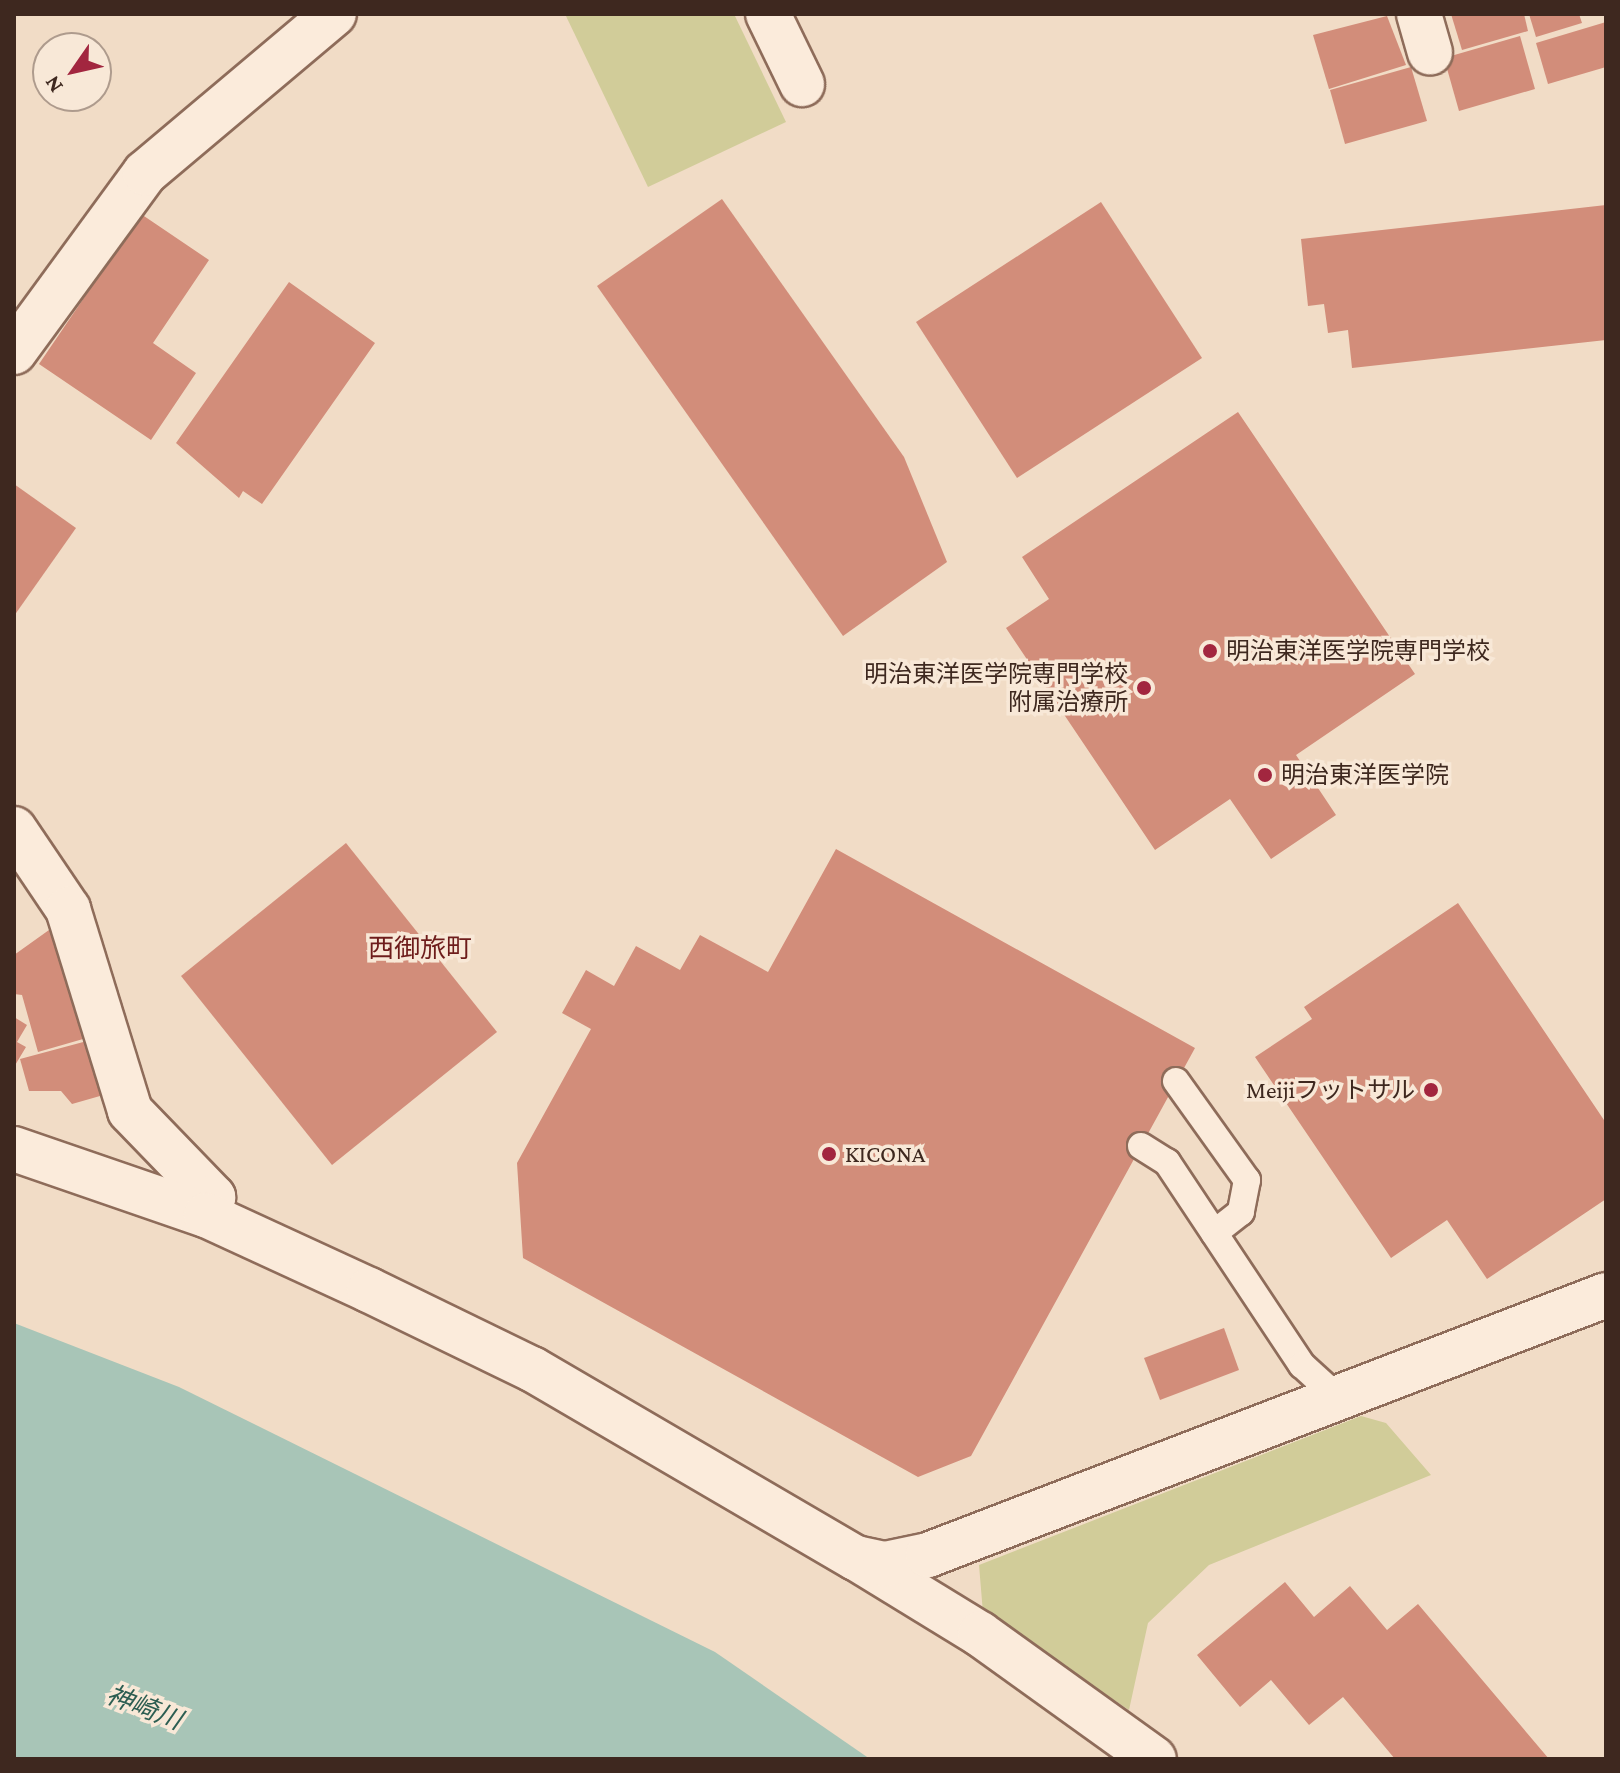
<!DOCTYPE html>
<meta charset="utf-8">
<style>
body{margin:0}
#map{position:relative;width:1620px;height:1773px;overflow:hidden;background:#f1dcc6;font-family:"Crimson Pro","Noto Sans JP",serif}
div>[style]{position:absolute}
.green>*{inset:0;background:#d1cc99}
.water>*{inset:0;background:#a8c5b7}
.building>*{inset:0;background:#d28d7a}
.roads{filter:drop-shadow(2px 0 #8e6c5a) drop-shadow(-2px 0 #8e6c5a) drop-shadow(0 2px #8e6c5a) drop-shadow(0 -2px #8e6c5a)}
.service>*{height:26px;margin:-13px;padding:0 13px;transform-origin:13px;border-radius:13px;background:#fbebdb}
.minor>*{height:44px;margin:-22px;padding:0 22px;transform-origin:22px;border-radius:22px;background:#fbebdb}
.tertiary>*{height:44px;margin:-22px;padding:0 22px;transform-origin:22px;border-radius:22px;background:#fbebdb}
.dots>*{width:22px;height:22px;translate:-50% -50%;box-sizing:border-box;border:4px solid #f8e8d7;border-radius:50%}
span{translate:-50% -50%;white-space:nowrap;text-align:center;line-height:1.15;-webkit-text-stroke:7px #f8e8d7;paint-order:stroke}
.poi-label{font-size:24px;color:#3e281f}
.left{translate:0 -50%;text-align:left}
.right{translate:-100% -50%;text-align:right}
.neighbourhood-label{font-size:26px;color:#6d1c1b}
.water-label{font-size:26px;color:#2d5e52;font-style:italic}
.frame{position:absolute;inset:0;border:16px solid #3e281f;pointer-events:none}
.north{position:absolute;left:32px;top:32px;width:80px;height:80px;box-sizing:border-box;background:#f8e8d7;border:2px solid #ae9b8d;border-radius:50%;rotate:236deg;font-size:22px;font-weight:700;line-height:32px;text-align:center;color:#3e281f}
.north::after{content:'';display:block;margin:auto;width:28px;height:36px;background:#a2263f;clip-path:polygon(50% 0,100% 100%,50% 72%,0 100%)}
</style>
<div id="map">
<div class="green">
<div style="clip-path:polygon(565px 14px,734px 14px,786px 122px,648px 187px)"></div>
<div style="clip-path:polygon(1361px 1416px,1386px 1423px,1431px 1475px,1209px 1565px,1148px 1623px,1129px 1710px,983px 1613px,979px 1565px)"></div>
</div>
<div class="water">
<div style="clip-path:polygon(14px 1323px,179px 1387px,715px 1652px,870px 1759px,14px 1759px)"></div>
</div>
<div class="building">
<div style="clip-path:polygon(1451px 14px,1524px 14px,1528px 31px,1462px 50px)"></div>
<div style="clip-path:polygon(1529px 14px,1579px 14px,1582px 23px,1536px 37px)"></div>
<div style="clip-path:polygon(1387px 16px,1406px 65px,1329px 89px,1313px 35px)"></div>
<div style="clip-path:polygon(1606px 22px,1606px 67px,1548px 84px,1536px 43px)"></div>
<div style="clip-path:polygon(1520px 36px,1535px 89px,1459px 111px,1444px 58px)"></div>
<div style="clip-path:polygon(1411px 67px,1427px 121px,1345px 144px,1330px 90px)"></div>
<div style="clip-path:polygon(722px 199px,904px 457px,947px 562px,843px 636px,597px 286px)"></div>
<div style="clip-path:polygon(1101px 202px,1202px 358px,1017px 478px,916px 322px)"></div>
<div style="clip-path:polygon(1606px 205px,1606px 340px,1352px 368px,1348px 330px,1328px 333px,1324px 304px,1308px 306px,1301px 239px)"></div>
<div style="clip-path:polygon(141px 214px,209px 260px,153px 343px,196px 373px,151px 440px,39px 364px)"></div>
<div style="clip-path:polygon(289px 282px,375px 343px,262px 504px,243px 491px,239px 498px,176px 443px)"></div>
<div style="clip-path:polygon(1238px 412px,1415px 674px,1296px 755px,1336px 815px,1271px 859px,1230px 799px,1155px 850px,1006px 628px,1049px 599px,1022px 557px)"></div>
<div style="clip-path:polygon(14px 484px,76px 528px,14px 616px)"></div>
<div style="clip-path:polygon(346px 843px,497px 1032px,332px 1165px,181px 976px)"></div>
<div style="clip-path:polygon(836px 849px,1195px 1048px,971px 1456px,918px 1477px,523px 1258px,517px 1163px,591px 1029px,562px 1013px,586px 970px,614px 986px,636px 946px,680px 970px,700px 935px,768px 972px)"></div>
<div style="clip-path:polygon(1458px 903px,1606px 1123px,1606px 1199px,1487px 1279px,1447px 1220px,1391px 1258px,1255px 1057px,1312px 1019px,1304px 1007px)"></div>
<div style="clip-path:polygon(56px 925px,90px 1037px,38px 1052px,22px 995px,14px 994px,14px 955px)"></div>
<div style="clip-path:polygon(14px 1017px,27px 1025px,17px 1042px,26px 1047px,14px 1067px)"></div>
<div style="clip-path:polygon(87px 1041px,107px 1094px,72px 1104px,61px 1091px,29px 1091px,20px 1059px)"></div>
<div style="clip-path:polygon(1224px 1328px,1239px 1370px,1160px 1400px,1144px 1358px)"></div>
<div style="clip-path:polygon(1285px 1582px,1314px 1617px,1350px 1586px,1387px 1630px,1418px 1604px,1549px 1759px,1395px 1759px,1343px 1697px,1309px 1725px,1271px 1680px,1240px 1707px,1197px 1655px)"></div>
</div>
<div class="roads">
<div class="service">
<div style="left:1176px;top:1081px;width:122px;rotate:54.4deg"></div>
<div style="left:1247px;top:1180px;width:33px;rotate:101deg"></div>
<div style="left:1241px;top:1212px;width:34px;rotate:142deg"></div>
<div style="left:1141px;top:1146px;width:31px;rotate:32deg"></div>
<div style="left:1167px;top:1162px;width:244px;rotate:56.4deg"></div>
<div style="left:1302px;top:1365px;width:47px;rotate:42.4deg"></div>
</div>
<div class="minor">
<div style="left:768px;top:14px;width:78px;rotate:64.1deg"></div>
<div style="left:1419px;top:14px;width:40px;rotate:74deg"></div>
<div style="left:14px;top:352px;width:222px;rotate:-53.8deg"></div>
<div style="left:145px;top:173px;width:247px;rotate:-40.1deg"></div>
<div style="left:14px;top:829px;width:97px;rotate:56deg"></div>
<div style="left:68px;top:909px;width:211px;rotate:72.9deg"></div>
<div style="left:130px;top:1111px;width:120px;rotate:46deg"></div>
<div style="left:213px;top:1197px;width:19px;rotate:111deg"></div>
<div style="left:856px;top:1558px;width:145px;rotate:31.5deg"></div>
<div style="left:980px;top:1634px;width:214px;rotate:35.7deg"></div>
</div>
<div class="tertiary">
<div style="left:14px;top:1149px;width:203px;rotate:19deg"></div>
<div style="left:206px;top:1215px;width:179px;rotate:24.7deg"></div>
<div style="left:369px;top:1290px;width:181px;rotate:25.9deg"></div>
<div style="left:532px;top:1369px;width:375px;rotate:30.3deg"></div>
<div style="left:856px;top:1558px;width:30px;rotate:12deg"></div>
<div style="left:885px;top:1564px;width:44px;rotate:-11.8deg"></div>
<div style="left:928px;top:1555px;width:726px;rotate:-20.98deg"></div>
</div>
</div>
<div class="dots">
<div style="left:1210px;top:651px;background:#a2263f"></div>
<div style="left:1144px;top:688px;background:#a2263f"></div>
<div style="left:1265px;top:775px;background:#a2263f"></div>
<div style="left:1431px;top:1090px;background:#a2263f"></div>
<div style="left:829px;top:1154px;background:#a2263f"></div>
</div>
<div class="poi-label">
<span class="left" style="left:1226px;top:651px">明治東洋医学院専門学校</span>
<span class="right" style="left:1128px;top:688px">明治東洋医学院専門学校<br>附属治療所</span>
<span class="left" style="left:1281px;top:775px">明治東洋医学院</span>
<span class="right" style="left:1415px;top:1090px">Meijiフットサル</span>
<span class="left" style="left:845px;top:1154px">KICONA</span>
</div>
<div class="neighbourhood-label">
<span style="left:420px;top:949px">西御旅町</span>
</div>
<div class="water-label">
<span style="left:144px;top:1708px;rotate:21deg">神崎川</span>
</div>
<div class="frame"></div>
<div class="north">N</div>
</div>
